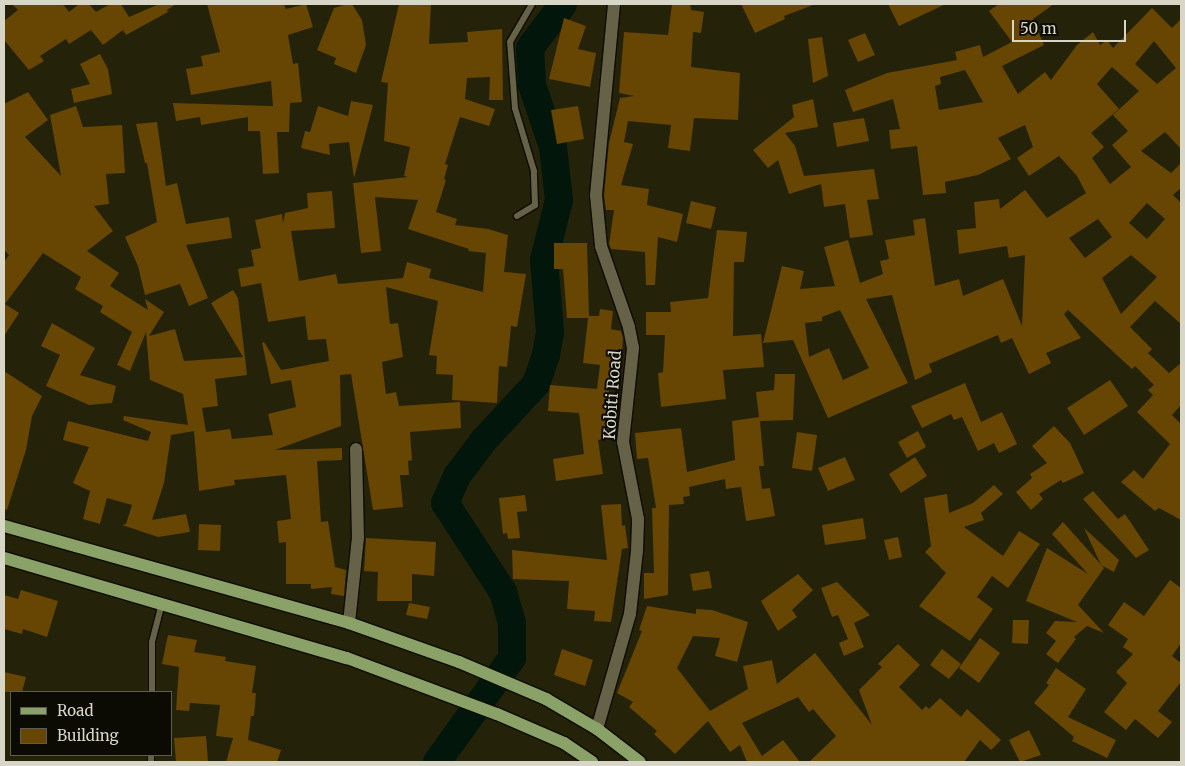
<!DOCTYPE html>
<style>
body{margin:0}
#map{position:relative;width:1185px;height:766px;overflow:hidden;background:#242208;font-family:Merriweather,serif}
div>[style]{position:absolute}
.river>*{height:28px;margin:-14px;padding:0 14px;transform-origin:14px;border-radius:14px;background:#03160b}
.building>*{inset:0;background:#674503}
.roads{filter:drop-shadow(1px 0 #0d0b00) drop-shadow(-1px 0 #0d0b00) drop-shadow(0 1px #0d0b00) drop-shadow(0 -1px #0d0b00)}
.lane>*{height:6px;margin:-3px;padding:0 3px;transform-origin:3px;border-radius:3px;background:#656248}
.street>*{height:12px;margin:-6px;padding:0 6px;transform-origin:6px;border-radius:6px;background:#656248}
.primary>*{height:12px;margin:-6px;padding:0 6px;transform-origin:6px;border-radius:6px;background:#8aa268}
span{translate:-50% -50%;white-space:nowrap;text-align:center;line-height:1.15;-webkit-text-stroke:4px #0c0b03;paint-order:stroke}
.street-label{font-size:16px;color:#d7d6c7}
.frame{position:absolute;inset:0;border:5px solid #d7d6c7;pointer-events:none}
.legend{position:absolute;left:10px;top:691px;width:162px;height:65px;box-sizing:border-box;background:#0c0b03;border:1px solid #5d5c51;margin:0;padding:6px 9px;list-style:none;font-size:15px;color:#d7d6c7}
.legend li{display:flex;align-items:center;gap:10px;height:25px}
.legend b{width:25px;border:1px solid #5d5c51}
.scale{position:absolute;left:1012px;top:20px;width:114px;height:22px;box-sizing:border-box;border:2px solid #d7d6c7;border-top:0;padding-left:6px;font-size:15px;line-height:18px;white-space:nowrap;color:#d7d6c7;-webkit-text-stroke:4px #0c0b03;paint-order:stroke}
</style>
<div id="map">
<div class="river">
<div style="left:437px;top:762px;width:128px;rotate:-54.2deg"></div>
<div style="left:512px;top:658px;width:35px;rotate:-90deg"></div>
<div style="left:512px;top:623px;width:32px;rotate:-106deg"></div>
<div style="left:503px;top:592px;width:106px;rotate:-123.1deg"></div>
<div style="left:445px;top:503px;width:30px;rotate:-66deg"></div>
<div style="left:457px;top:476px;width:45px;rotate:-53.1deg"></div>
<div style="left:484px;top:440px;width:76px;rotate:-47.1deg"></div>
<div style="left:536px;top:384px;width:31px;rotate:-71deg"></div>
<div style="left:546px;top:355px;width:23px;rotate:-80deg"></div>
<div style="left:550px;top:332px;width:72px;rotate:-94.8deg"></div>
<div style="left:544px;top:260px;width:62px;rotate:-76deg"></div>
<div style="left:559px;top:200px;width:53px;rotate:-96.5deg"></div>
<div style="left:553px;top:147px;width:65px;rotate:-108.7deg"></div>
<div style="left:532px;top:85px;width:37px;rotate:-93deg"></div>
<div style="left:530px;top:48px;width:55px;rotate:-53.1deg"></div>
</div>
<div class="building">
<div style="clip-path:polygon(12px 4px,63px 4px,69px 12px,79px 4px,89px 4px,96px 12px,110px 4px,121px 4px,129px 17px,159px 4px,176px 4px,167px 10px,168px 12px,126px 35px,123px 30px,103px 45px,91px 30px,69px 44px,66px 39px,40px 56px,44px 61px,29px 70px,4px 40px,4px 21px,18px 10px)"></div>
<div style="clip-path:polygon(207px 4px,284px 4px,286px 9px,306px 4px,313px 27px,288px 35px,293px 64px,298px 63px,302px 102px,290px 103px,289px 132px,277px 132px,279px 173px,263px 174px,260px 131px,248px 131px,248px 117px,201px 125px,200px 117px,176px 121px,173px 103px,273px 106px,271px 81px,191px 95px,186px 69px,203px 66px,201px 56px,220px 52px)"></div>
<div style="clip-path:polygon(347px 4px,352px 4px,362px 20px,366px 45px,356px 73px,334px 64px,336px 58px,317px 50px,334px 8px)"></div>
<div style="clip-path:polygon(399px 4px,431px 4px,429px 44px,468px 42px,467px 32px,502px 29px,503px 100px,489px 100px,490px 77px,467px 78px,465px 99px,495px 109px,489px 126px,460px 117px,445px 164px,448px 165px,444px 179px,446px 180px,436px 212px,457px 219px,455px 225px,488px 229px,508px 235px,504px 272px,526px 274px,517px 327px,511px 326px,507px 367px,499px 366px,497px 403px,452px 400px,453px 375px,436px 374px,437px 356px,429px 355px,438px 301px,386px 287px,390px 324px,398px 323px,403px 357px,382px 362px,386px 394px,396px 392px,399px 406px,460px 402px,461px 428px,410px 432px,412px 460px,408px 461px,409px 475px,400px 475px,403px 507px,373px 510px,351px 374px,340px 375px,341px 426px,275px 450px,342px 448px,342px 460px,317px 461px,321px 522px,328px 521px,335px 567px,346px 570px,344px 596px,331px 594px,332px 587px,311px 589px,311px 584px,286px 584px,286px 542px,279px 543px,277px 521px,291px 519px,286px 475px,234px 480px,235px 485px,199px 491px,194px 431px,171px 435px,164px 483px,152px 520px,186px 514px,190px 532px,158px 537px,122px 525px,126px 524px,132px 505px,107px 498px,100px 524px,83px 519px,90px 491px,73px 483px,89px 447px,63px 440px,68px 421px,148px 441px,151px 432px,123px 420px,124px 416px,188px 425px,183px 394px,150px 380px,146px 332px,130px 371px,117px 365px,132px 332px,100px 312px,103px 306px,75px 289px,81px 277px,43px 253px,5px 304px,19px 313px,4px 336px,4px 262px,9px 255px,4px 250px,4px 104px,28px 92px,48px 120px,25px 137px,61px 176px,50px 115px,76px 106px,83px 127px,122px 125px,125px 173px,106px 174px,109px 204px,94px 206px,113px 231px,87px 251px,119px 273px,110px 286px,148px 310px,145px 299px,164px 312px,149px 336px,175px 329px,184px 361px,243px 357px,211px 303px,233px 290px,238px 298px,247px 375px,215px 379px,218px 406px,202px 408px,206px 432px,230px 429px,232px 439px,273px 435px,268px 414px,296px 407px,291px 380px,271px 384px,262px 343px,264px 342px,281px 370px,329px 361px,326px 339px,308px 340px,305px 316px,268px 322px,261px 283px,241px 287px,238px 269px,254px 266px,251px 250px,261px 248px,255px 220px,282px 214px,283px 223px,285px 213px,308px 208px,307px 193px,332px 191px,335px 228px,291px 231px,299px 281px,336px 274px,338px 284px,403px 278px,407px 262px,431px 269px,429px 278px,483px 292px,486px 253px,468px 251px,469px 249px,408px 229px,418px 200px,375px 197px,381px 251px,361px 253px,353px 183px,408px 177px,404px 176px,410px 147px,384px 141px,388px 83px,381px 82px)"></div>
<div style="clip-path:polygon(672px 4px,690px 4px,691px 10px,704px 12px,701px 33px,693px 32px,691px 67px,740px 73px,738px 120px,694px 118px,690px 151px,668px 148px,671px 125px,628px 121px,624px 142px,633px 144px,621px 185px,649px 189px,647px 205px,683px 214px,677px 242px,658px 237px,655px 285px,646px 285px,645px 252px,611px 249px,609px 244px,614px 210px,606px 210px,604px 195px,609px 143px,620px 98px,634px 96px,619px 93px,624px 32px,668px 35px)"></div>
<div style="clip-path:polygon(741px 4px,813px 4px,813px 5px,784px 16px,785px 19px,755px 33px)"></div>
<div style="clip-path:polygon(888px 4px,946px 4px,899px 26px)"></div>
<div style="clip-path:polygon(evenodd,999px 4px,1054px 4px,1033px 19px,1044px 45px,1002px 66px,1018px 94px,1045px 72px,1051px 80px,1077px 45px,1093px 32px,1100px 45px,1107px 40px,1113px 48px,1152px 8px,1172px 28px,1181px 19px,1181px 149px,1165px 132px,1141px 151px,1171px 173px,1181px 163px,1181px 188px,1173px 195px,1181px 203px,1181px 324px,1155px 301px,1130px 327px,1152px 349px,1148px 353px,1169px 373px,1181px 363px,1181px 405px,1172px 415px,1181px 424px,1181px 520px,1159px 508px,1155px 511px,1121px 482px,1134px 470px,1143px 479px,1170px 444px,1137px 412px,1153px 395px,1148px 390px,1154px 385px,1135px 366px,1132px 369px,1068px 310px,1064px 314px,1081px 338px,1046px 353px,1051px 363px,1029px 374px,1012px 338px,1001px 343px,998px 335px,929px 364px,932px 372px,915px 380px,892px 295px,866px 299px,908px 383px,828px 418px,793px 340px,763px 343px,782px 266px,804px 271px,800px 289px,835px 286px,824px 247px,848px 240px,860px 283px,883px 274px,880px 261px,889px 259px,885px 240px,915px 235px,913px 220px,925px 218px,935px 286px,959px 279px,963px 296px,1003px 279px,1022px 326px,1025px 255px,1009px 258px,1007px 246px,959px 254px,957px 230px,976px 228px,974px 202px,999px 199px,1000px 209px,1025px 190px,1047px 218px,1086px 193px,1077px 176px,1059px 156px,1029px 176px,1017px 158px,1033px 147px,1025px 125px,998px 138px,1011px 159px,978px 175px,945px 182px,946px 193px,923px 195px,917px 146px,891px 149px,889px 130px,900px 129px,893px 99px,853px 112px,845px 90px,887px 73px,957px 60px,955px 52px,980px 45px,983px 57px,1012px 42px,989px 11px,999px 4px,1154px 41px,1176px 68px,1157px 84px,1135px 64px,1154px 41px,999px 4px,1112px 67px,1139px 91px,1113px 115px,1128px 131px,1112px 145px,1131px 167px,1110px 184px,1092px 158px,1104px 147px,1091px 133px,1119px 109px,1097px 84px,1112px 67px,999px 4px,965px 70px,983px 102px,939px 110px,935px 86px,941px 84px,940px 77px,965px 70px,999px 4px,1147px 203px,1165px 219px,1147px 239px,1129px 223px,1147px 203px,999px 4px,1098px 219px,1112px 237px,1085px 258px,1069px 238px,1098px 219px,999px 4px,1131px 255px,1157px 277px,1121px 314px,1102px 278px,1131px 255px,999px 4px,840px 310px,869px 368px,843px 380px,829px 348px,809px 357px,805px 323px,822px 321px,822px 317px,840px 310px)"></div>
<div style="clip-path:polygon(564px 18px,586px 26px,578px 49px,596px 53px,590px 87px,549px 79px)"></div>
<div style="clip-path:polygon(865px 33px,875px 55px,858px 62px,848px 40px)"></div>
<div style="clip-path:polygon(822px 37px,828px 76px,813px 83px,808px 39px)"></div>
<div style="clip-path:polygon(100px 54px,108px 69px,112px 94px,74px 103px,71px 89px,90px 84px,80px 64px)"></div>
<div style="clip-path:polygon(813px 99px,818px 127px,785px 133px,795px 146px,804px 176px,874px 169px,879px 199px,867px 200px,873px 235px,850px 238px,845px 204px,824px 207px,821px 184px,789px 194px,778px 160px,768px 168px,753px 150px,794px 117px,792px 105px)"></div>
<div style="clip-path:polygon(351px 101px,373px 105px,354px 178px,349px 142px,329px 144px,330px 155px,301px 148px,305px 131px,310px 132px,318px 106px,348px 116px)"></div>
<div style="clip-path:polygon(578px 106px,584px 139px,557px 144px,551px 110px)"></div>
<div style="clip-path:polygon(864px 118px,869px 141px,837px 147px,833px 123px)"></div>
<div style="clip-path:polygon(157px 122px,166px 186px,177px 183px,186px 224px,229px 217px,232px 238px,186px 245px,208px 298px,189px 306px,180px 284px,145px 295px,138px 266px,125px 237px,157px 222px,147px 163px,145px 163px,136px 124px)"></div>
<div style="clip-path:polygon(691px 201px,716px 207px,711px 229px,686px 223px)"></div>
<div style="clip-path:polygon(717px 230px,747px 232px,744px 262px,734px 262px,733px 336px,761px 334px,764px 367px,723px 370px,726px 399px,661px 407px,658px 373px,663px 372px,665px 335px,646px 335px,646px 312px,671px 312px,670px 302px,708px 298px)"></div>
<div style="clip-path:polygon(554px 243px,587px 243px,589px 316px,599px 316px,600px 309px,613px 311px,611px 329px,621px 331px,623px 338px,621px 365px,613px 364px,609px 392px,611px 439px,598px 440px,603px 474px,556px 481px,553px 459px,584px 454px,579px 413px,548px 411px,550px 385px,597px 389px,600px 365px,583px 363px,588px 318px,567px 318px,563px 269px,554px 269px)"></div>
<div style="clip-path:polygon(52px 323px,95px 348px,80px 375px,116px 386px,112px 403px,89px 405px,46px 386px,60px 355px,41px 346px)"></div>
<div style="clip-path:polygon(4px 371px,42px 396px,32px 416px,26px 450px,7px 510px,4px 509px)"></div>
<div style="clip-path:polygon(775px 374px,795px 374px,793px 420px,760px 421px,764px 466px,759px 466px,762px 489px,770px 488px,775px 516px,746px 521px,741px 487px,726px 489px,725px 479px,689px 487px,690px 496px,683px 497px,684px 504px,669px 505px,668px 595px,644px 599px,644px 573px,654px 573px,652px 508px,656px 508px,648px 458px,637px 459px,635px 433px,681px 428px,687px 472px,735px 460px,732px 421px,759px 417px,756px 392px,774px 390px)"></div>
<div style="clip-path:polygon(1110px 380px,1128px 406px,1084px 435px,1067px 408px)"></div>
<div style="clip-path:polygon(965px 383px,981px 422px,1002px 412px,1017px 444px,999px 453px,994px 443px,978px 451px,962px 417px,954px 420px,951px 414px,922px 428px,911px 406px)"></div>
<div style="clip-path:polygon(1054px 426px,1070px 443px,1084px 473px,1063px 483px,1061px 480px,1039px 494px,1043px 499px,1031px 510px,1016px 492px,1032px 478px,1030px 474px,1047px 463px,1032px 446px)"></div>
<div style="clip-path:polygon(918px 431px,926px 447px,907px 458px,898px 442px)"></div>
<div style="clip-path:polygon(797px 432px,817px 435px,812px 471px,792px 468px)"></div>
<div style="clip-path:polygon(845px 457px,855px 480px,828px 491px,818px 468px)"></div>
<div style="clip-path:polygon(915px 457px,927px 476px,901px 493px,889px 474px)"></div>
<div style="clip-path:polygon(994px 485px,1003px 494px,981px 513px,984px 520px,964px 527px,1003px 556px,1019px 531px,1040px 544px,1008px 588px,992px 576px,977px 597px,993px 609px,970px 641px,919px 606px,946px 573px,925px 552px,931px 546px,924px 498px,947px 494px,949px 513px,973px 503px)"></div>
<div style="clip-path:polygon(1093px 491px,1118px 519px,1125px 514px,1149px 550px,1136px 558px,1083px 499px)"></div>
<div style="clip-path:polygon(525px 495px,527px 511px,517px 512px,520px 538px,508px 539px,507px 533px,503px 534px,499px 498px)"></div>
<div style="clip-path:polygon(621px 504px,622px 526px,625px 525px,628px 548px,622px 549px,611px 622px,594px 621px,595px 611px,567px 609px,569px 581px,513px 579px,512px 550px,607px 560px,601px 505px)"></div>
<div style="clip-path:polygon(863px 518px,866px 539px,825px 545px,822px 525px)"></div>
<div style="clip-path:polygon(1063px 522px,1104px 568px,1078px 605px,1104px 633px,1087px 626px,1074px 637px,1076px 639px,1058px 663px,1046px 654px,1056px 641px,1046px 633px,1055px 621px,1077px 622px,1026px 601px,1047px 548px,1088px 574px,1052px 534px)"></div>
<div style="clip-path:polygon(199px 524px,221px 525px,220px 551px,198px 550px)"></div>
<div style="clip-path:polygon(1084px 528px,1119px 560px,1114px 572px,1101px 565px)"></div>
<div style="clip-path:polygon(898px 537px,902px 557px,889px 560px,884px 540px)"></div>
<div style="clip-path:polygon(366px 538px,436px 542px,434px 576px,412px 574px,412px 601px,377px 601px,378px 572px,364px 571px)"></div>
<div style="clip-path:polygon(709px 571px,712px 588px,693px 591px,690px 574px)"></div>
<div style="clip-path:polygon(798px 574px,813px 590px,792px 610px,797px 617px,778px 631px,761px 601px)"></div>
<div style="clip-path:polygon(1170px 580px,1181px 588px,1181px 643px,1172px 656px,1181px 663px,1181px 682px,1158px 711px,1172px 722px,1158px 738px,1135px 719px,1126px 730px,1104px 712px,1127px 683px,1116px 672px,1133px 654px,1123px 647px,1128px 639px,1108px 625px,1124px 602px,1144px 616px)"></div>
<div style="clip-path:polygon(837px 582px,870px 615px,854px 623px,864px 647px,844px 656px,839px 643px,848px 639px,838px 615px,832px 617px,821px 588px)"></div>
<div style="clip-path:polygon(21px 590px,58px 601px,47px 637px,23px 629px,22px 634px,4px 629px,4px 595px,18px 599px)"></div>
<div style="clip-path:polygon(409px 603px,430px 607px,427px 619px,406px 615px)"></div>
<div style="clip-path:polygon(647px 606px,696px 614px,696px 609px,712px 610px,748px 622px,737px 662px,715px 656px,720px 638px,693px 636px,677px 668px,710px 711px,748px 689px,743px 666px,772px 660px,777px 684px,815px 653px,872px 725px,859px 690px,882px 667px,878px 664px,898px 644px,920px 665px,899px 687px,922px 710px,926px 706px,929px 709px,940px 698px,961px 717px,967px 709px,1001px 740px,991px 750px,980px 740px,964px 762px,809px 762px,836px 736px,813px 709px,809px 712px,798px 697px,742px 723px,762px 756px,783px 740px,800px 762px,747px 762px,740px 745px,730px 752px,708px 721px,675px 754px,654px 734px,657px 731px,629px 707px,633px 702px,617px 693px,642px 631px,639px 630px)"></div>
<div style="clip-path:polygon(1013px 620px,1029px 620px,1028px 644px,1012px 643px)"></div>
<div style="clip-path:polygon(168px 635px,197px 640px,194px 652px,226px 657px,225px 661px,256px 666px,252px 693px,256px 693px,254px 716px,251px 716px,248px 740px,281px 750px,277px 762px,226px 762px,233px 738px,216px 736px,220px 705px,190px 703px,189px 711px,176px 710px,179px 667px,162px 664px)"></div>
<div style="clip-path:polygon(980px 638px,1000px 653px,979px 683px,959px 668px)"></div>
<div style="clip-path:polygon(562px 649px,593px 660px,585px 686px,554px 675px)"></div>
<div style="clip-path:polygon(942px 649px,961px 664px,949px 679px,930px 665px)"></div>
<div style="clip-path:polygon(1056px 668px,1086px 689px,1068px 717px,1116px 740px,1107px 758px,1072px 741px,1074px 737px,1034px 703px,1049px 685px,1046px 683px)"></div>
<div style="clip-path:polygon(4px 672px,26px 677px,22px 692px,4px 692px)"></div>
<div style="clip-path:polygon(1029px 730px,1041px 755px,1020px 762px,1009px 740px)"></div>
<div style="clip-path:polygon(206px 736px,208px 762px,176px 762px,174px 738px)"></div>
</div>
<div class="roads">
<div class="lane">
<div style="left:517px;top:216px;width:21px;rotate:-31deg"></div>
<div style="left:535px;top:205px;width:34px;rotate:-92deg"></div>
<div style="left:534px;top:171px;width:66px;rotate:-106.8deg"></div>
<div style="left:515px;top:108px;width:66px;rotate:-94.3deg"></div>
<div style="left:510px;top:42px;width:44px;rotate:-59.9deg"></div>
<div style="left:152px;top:692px;width:50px;rotate:-90deg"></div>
<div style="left:152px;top:642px;width:40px;rotate:-75.6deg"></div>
<div style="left:151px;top:762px;width:7px;rotate:-90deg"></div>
</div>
<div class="street">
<div style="left:349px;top:623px;width:85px;rotate:-84deg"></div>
<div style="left:358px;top:538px;width:89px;rotate:-91.3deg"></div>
<div style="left:597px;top:729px;width:120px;rotate:-74deg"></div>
<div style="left:630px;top:614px;width:63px;rotate:-83.7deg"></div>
<div style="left:637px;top:551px;width:32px;rotate:-88deg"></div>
<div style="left:638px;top:519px;width:78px;rotate:-101deg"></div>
<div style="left:623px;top:442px;width:95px;rotate:-83.9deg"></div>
<div style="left:633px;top:348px;width:21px;rotate:-101deg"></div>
<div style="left:629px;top:327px;width:86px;rotate:-109.1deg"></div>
<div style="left:601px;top:246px;width:51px;rotate:-95.6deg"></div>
<div style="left:596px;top:195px;width:192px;rotate:-84.6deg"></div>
</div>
<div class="primary">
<div style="left:4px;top:526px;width:358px;rotate:15.7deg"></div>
<div style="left:349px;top:623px;width:117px;rotate:19.5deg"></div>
<div style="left:459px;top:662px;width:95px;rotate:23deg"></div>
<div style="left:546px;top:699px;width:59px;rotate:30.5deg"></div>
<div style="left:597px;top:729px;width:54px;rotate:37.5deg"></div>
<div style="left:4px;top:558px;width:357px;rotate:16.3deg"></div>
<div style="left:347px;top:658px;width:160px;rotate:20.5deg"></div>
<div style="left:497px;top:714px;width:73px;rotate:23.4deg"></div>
<div style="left:564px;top:743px;width:34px;rotate:34deg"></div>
</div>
</div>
<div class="street-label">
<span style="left:612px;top:395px;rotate:-86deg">Kobiti Road</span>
</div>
<div class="frame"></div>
<ul class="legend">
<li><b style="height:6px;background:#8aa268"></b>Road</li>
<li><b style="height:14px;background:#674503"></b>Building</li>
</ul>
<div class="scale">50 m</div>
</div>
